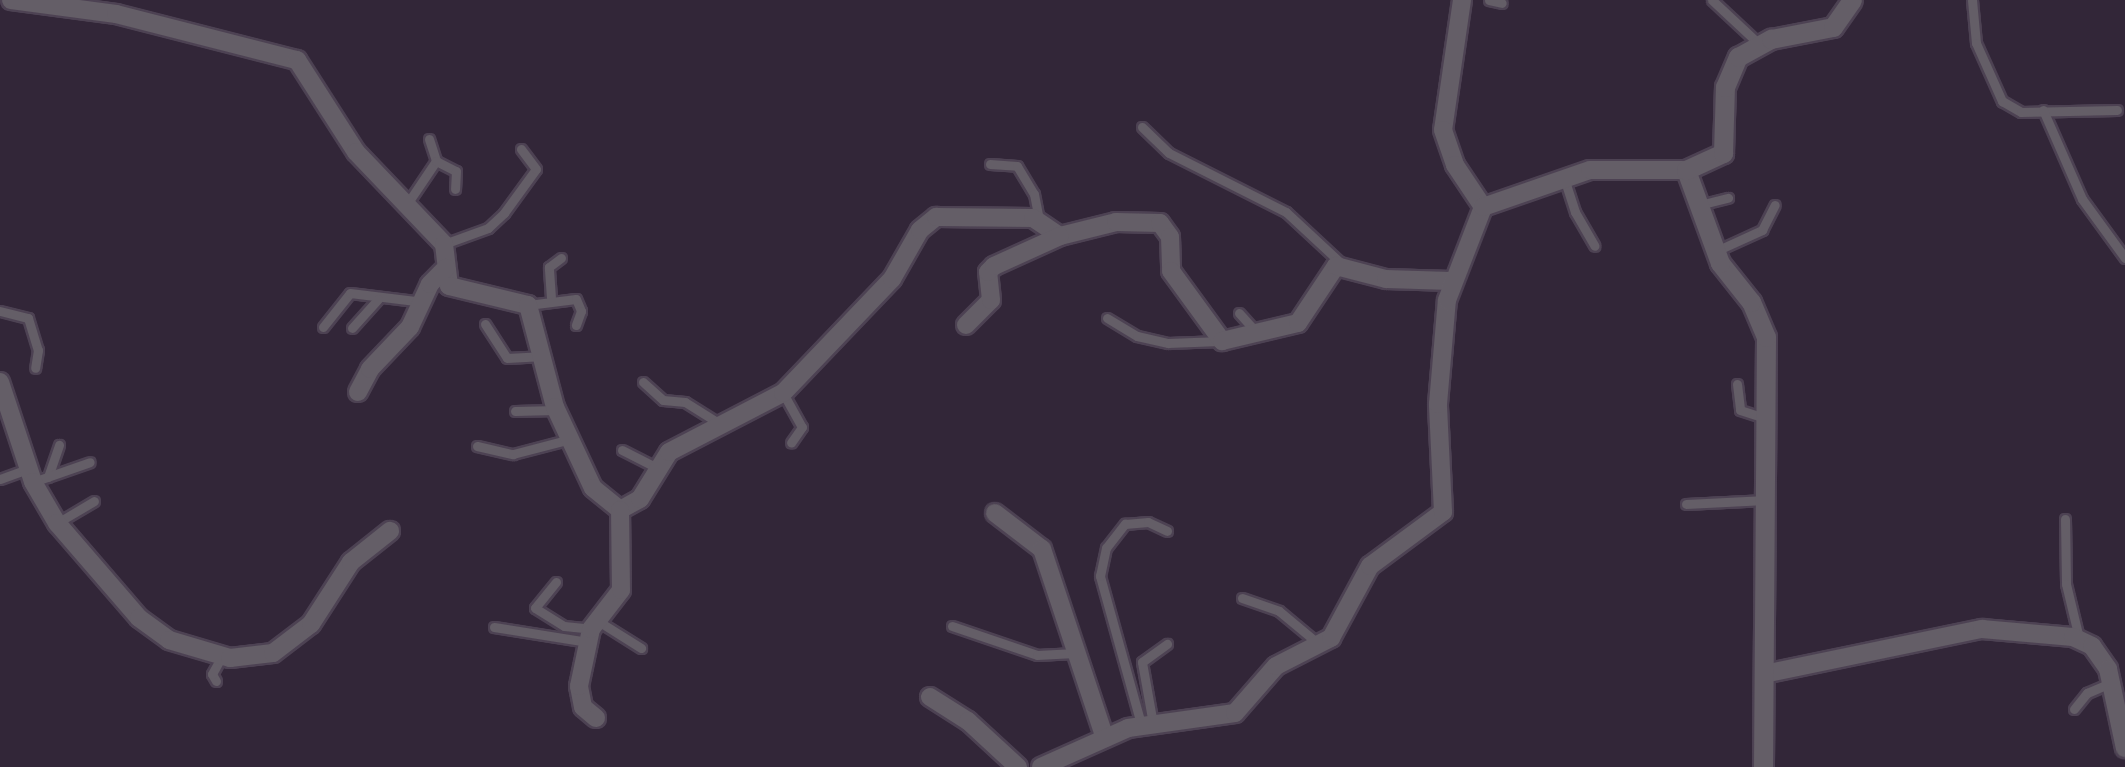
<!DOCTYPE html>
<style>
body{margin:0}
#map{position:relative;width:2125px;height:767px;overflow:hidden;background:#322638;font-family:"Fira Sans",sans-serif}
div>[style]{position:absolute}
.roads{filter:drop-shadow(2px 0 #4d4253) drop-shadow(-2px 0 #4d4253) drop-shadow(0 2px #4d4253) drop-shadow(0 -2px #4d4253)}
.service>*{height:9px;margin:-4.5px;padding:0 4.5px;transform-origin:4.5px;border-radius:4.5px;background:#645e67}
.minor>*{height:18px;margin:-9px;padding:0 9px;transform-origin:9px;border-radius:9px;background:#645e67}
.tertiary>*{height:19px;margin:-9.5px;padding:0 9.5px;transform-origin:9.5px;border-radius:9.5px;background:#645e67}
span{translate:-50% -50%;white-space:nowrap;text-align:center;line-height:1.15;-webkit-text-stroke:7px #281d2e;paint-order:stroke}
</style>
<div id="map">
<div class="roads">
<div class="service">
<div style="left:1489px;top:0;width:13px;rotate:13deg"></div>
<div style="left:1712px;top:0;width:64px;rotate:43.1deg"></div>
<div style="left:1972px;top:0;width:43px;rotate:84.7deg"></div>
<div style="left:1976px;top:43px;width:64px;rotate:65.9deg"></div>
<div style="left:2002px;top:101px;width:22px;rotate:30deg"></div>
<div style="left:2021px;top:112px;width:96px;rotate:-1.2deg"></div>
<div style="left:2043px;top:110px;width:97px;rotate:66.3deg"></div>
<div style="left:2082px;top:199px;width:73px;rotate:53.9deg"></div>
<div style="left:1142px;top:127px;width:37px;rotate:44deg"></div>
<div style="left:1169px;top:153px;width:131px;rotate:26.8deg"></div>
<div style="left:1286px;top:212px;width:76px;rotate:42.9deg"></div>
<div style="left:429px;top:139px;width:23px;rotate:72deg"></div>
<div style="left:990px;top:164px;width:27px;rotate:4deg"></div>
<div style="left:1017px;top:166px;width:33px;rotate:59deg"></div>
<div style="left:1034px;top:194px;width:25px;rotate:79deg"></div>
<div style="left:1564px;top:178px;width:36px;rotate:72deg"></div>
<div style="left:1575px;top:212px;width:39px;rotate:60deg"></div>
<div style="left:407px;top:204px;width:52px;rotate:-56deg"></div>
<div style="left:436px;top:161px;width:22px;rotate:27deg"></div>
<div style="left:456px;top:171px;width:18px;rotate:93deg"></div>
<div style="left:1699px;top:205px;width:30px;rotate:-14deg"></div>
<div style="left:444px;top:244px;width:47px;rotate:-20deg"></div>
<div style="left:488px;top:228px;width:22px;rotate:-43deg"></div>
<div style="left:504px;top:213px;width:54px;rotate:-54deg"></div>
<div style="left:536px;top:169px;width:25px;rotate:-127deg"></div>
<div style="left:1716px;top:251px;width:51px;rotate:-24.5deg"></div>
<div style="left:1762px;top:230px;width:28px;rotate:-63deg"></div>
<div style="left:551px;top:298px;width:31px;rotate:-94deg"></div>
<div style="left:549px;top:267px;width:15px;rotate:-37deg"></div>
<div style="left:528px;top:305px;width:48px;rotate:-7.1deg"></div>
<div style="left:576px;top:299px;width:13px;rotate:67deg"></div>
<div style="left:581px;top:311px;width:15px;rotate:110deg"></div>
<div style="left:0;top:311px;width:29px;rotate:14deg"></div>
<div style="left:28px;top:318px;width:34px;rotate:73deg"></div>
<div style="left:38px;top:350px;width:18px;rotate:99deg"></div>
<div style="left:1239px;top:313px;width:25px;rotate:48deg"></div>
<div style="left:1107px;top:318px;width:35px;rotate:31deg"></div>
<div style="left:1137px;top:336px;width:32px;rotate:13deg"></div>
<div style="left:1168px;top:343px;width:52px;rotate:-2.2deg"></div>
<div style="left:485px;top:324px;width:40px;rotate:57.1deg"></div>
<div style="left:507px;top:358px;width:37px;rotate:-3deg"></div>
<div style="left:323px;top:327px;width:43px;rotate:-51.5deg"></div>
<div style="left:350px;top:293px;width:74px;rotate:7deg"></div>
<div style="left:352px;top:328px;width:39px;rotate:-48deg"></div>
<div style="left:643px;top:382px;width:27px;rotate:42deg"></div>
<div style="left:663px;top:400px;width:22px;rotate:5deg"></div>
<div style="left:685px;top:402px;width:40px;rotate:32deg"></div>
<div style="left:1737px;top:384px;width:26px;rotate:83deg"></div>
<div style="left:1740px;top:410px;width:26px;rotate:18deg"></div>
<div style="left:783px;top:393px;width:39px;rotate:61deg"></div>
<div style="left:802px;top:427px;width:19px;rotate:125deg"></div>
<div style="left:515px;top:411px;width:42px;rotate:-1.4deg"></div>
<div style="left:477px;top:446px;width:37px;rotate:13deg"></div>
<div style="left:513px;top:454px;width:59px;rotate:-14.7deg"></div>
<div style="left:622px;top:450px;width:38px;rotate:27deg"></div>
<div style="left:48px;top:477px;width:34px;rotate:-71deg"></div>
<div style="left:0;top:479px;width:30px;rotate:-20deg"></div>
<div style="left:33px;top:482px;width:60px;rotate:-19.3deg"></div>
<div style="left:1686px;top:504px;width:80px;rotate:-2.9deg"></div>
<div style="left:2065px;top:519px;width:65px;rotate:89.1deg"></div>
<div style="left:2066px;top:584px;width:56px;rotate:76.5deg"></div>
<div style="left:57px;top:523px;width:43px;rotate:-30.7deg"></div>
<div style="left:556px;top:582px;width:33px;rotate:129deg"></div>
<div style="left:535px;top:608px;width:34px;rotate:32deg"></div>
<div style="left:564px;top:626px;width:27px;rotate:6deg"></div>
<div style="left:1242px;top:598px;width:39px;rotate:19deg"></div>
<div style="left:1279px;top:611px;width:53px;rotate:39.7deg"></div>
<div style="left:598px;top:621px;width:51px;rotate:32.1deg"></div>
<div style="left:952px;top:626px;width:90px;rotate:18.8deg"></div>
<div style="left:1037px;top:655px;width:38px;rotate:-3deg"></div>
<div style="left:494px;top:627px;width:95px;rotate:9.1deg"></div>
<div style="left:216px;top:681px;width:8px;rotate:-120deg"></div>
<div style="left:212px;top:674px;width:21px;rotate:-61deg"></div>
<div style="left:2074px;top:709px;width:21px;rotate:-51deg"></div>
<div style="left:2087px;top:693px;width:25px;rotate:-23deg"></div>
<div style="left:1141px;top:724px;width:154px;rotate:-105.5deg"></div>
<div style="left:1100px;top:576px;width:29px;rotate:-78deg"></div>
<div style="left:1106px;top:548px;width:31px;rotate:-52deg"></div>
<div style="left:1125px;top:524px;width:23px;rotate:-5deg"></div>
<div style="left:1148px;top:522px;width:21px;rotate:25deg"></div>
<div style="left:1153px;top:724px;width:63px;rotate:-100.1deg"></div>
<div style="left:1142px;top:662px;width:31px;rotate:-36deg"></div>
</div>
<div class="minor">
<div style="left:11px;top:0;width:106px;rotate:7.6deg"></div>
<div style="left:116px;top:14px;width:187px;rotate:14.3deg"></div>
<div style="left:297px;top:60px;width:109px;rotate:57.3deg"></div>
<div style="left:356px;top:152px;width:127px;rotate:46.3deg"></div>
<div style="left:444px;top:244px;width:42px;rotate:83.2deg"></div>
<div style="left:449px;top:286px;width:81px;rotate:13.5deg"></div>
<div style="left:528px;top:305px;width:106px;rotate:75.2deg"></div>
<div style="left:555px;top:407px;width:89px;rotate:64.9deg"></div>
<div style="left:593px;top:488px;width:35px;rotate:39deg"></div>
<div style="left:620px;top:510px;width:23px;rotate:-29deg"></div>
<div style="left:640px;top:499px;width:55px;rotate:-58.3deg"></div>
<div style="left:669px;top:452px;width:128px;rotate:-27.4deg"></div>
<div style="left:783px;top:393px;width:158px;rotate:-46.3deg"></div>
<div style="left:892px;top:279px;width:56px;rotate:-60.3deg"></div>
<div style="left:920px;top:230px;width:21px;rotate:-39deg"></div>
<div style="left:936px;top:217px;width:97px;rotate:0.6deg"></div>
<div style="left:1033px;top:218px;width:32px;rotate:34deg"></div>
<div style="left:1060px;top:236px;width:58px;rotate:-14deg"></div>
<div style="left:1116px;top:222px;width:44px;rotate:1.3deg"></div>
<div style="left:1160px;top:223px;width:17px;rotate:54deg"></div>
<div style="left:1170px;top:237px;width:34px;rotate:88deg"></div>
<div style="left:1171px;top:271px;width:87px;rotate:53.9deg"></div>
<div style="left:1222px;top:341px;width:78px;rotate:-13.3deg"></div>
<div style="left:1298px;top:323px;width:69px;rotate:-56.3deg"></div>
<div style="left:1336px;top:266px;width:52px;rotate:14.6deg"></div>
<div style="left:1386px;top:279px;width:65px;rotate:1.8deg"></div>
<div style="left:1462px;top:0;width:131px;rotate:98.3deg"></div>
<div style="left:1443px;top:130px;width:37px;rotate:71deg"></div>
<div style="left:1455px;top:165px;width:50px;rotate:56.3deg"></div>
<div style="left:966px;top:325px;width:35px;rotate:-45deg"></div>
<div style="left:991px;top:300px;width:28px;rotate:-96deg"></div>
<div style="left:988px;top:272px;width:8px;rotate:-45deg"></div>
<div style="left:994px;top:266px;width:72px;rotate:-24.4deg"></div>
<div style="left:0;top:382px;width:105px;rotate:71.7deg"></div>
<div style="left:33px;top:482px;width:48px;rotate:59.7deg"></div>
<div style="left:57px;top:523px;width:125px;rotate:49.2deg"></div>
<div style="left:139px;top:618px;width:37px;rotate:36deg"></div>
<div style="left:169px;top:640px;width:64px;rotate:16.4deg"></div>
<div style="left:230px;top:658px;width:43px;rotate:-6.6deg"></div>
<div style="left:273px;top:653px;width:48px;rotate:-37.3deg"></div>
<div style="left:311px;top:624px;width:74px;rotate:-57.2deg"></div>
<div style="left:351px;top:562px;width:50px;rotate:-38.5deg"></div>
<div style="left:358px;top:392px;width:26px;rotate:-62deg"></div>
<div style="left:370px;top:369px;width:58px;rotate:-46.4deg"></div>
<div style="left:410px;top:327px;width:47px;rotate:-65.1deg"></div>
<div style="left:430px;top:284px;width:23px;rotate:-45deg"></div>
<div style="left:995px;top:513px;width:59px;rotate:37.5deg"></div>
<div style="left:1042px;top:549px;width:199px;rotate:71.6deg"></div>
<div style="left:1764px;top:674px;width:223px;rotate:-11.7deg"></div>
<div style="left:1982px;top:629px;width:91px;rotate:5deg"></div>
<div style="left:2073px;top:637px;width:21px;rotate:25deg"></div>
<div style="left:2092px;top:646px;width:28px;rotate:55deg"></div>
<div style="left:2108px;top:669px;width:81px;rotate:77.9deg"></div>
<div style="left:930px;top:697px;width:45px;rotate:32.3deg"></div>
<div style="left:968px;top:721px;width:68px;rotate:42.6deg"></div>
<div style="left:596px;top:718px;width:17px;rotate:-140deg"></div>
<div style="left:583px;top:707px;width:21px;rotate:-101deg"></div>
<div style="left:579px;top:686px;width:58px;rotate:-78.1deg"></div>
<div style="left:591px;top:629px;width:49px;rotate:-52.4deg"></div>
<div style="left:621px;top:590px;width:80px;rotate:-90.7deg"></div>
<div style="left:1041px;top:767px;width:95px;rotate:-24.1deg"></div>
<div style="left:1128px;top:728px;width:108px;rotate:-8deg"></div>
<div style="left:1235px;top:713px;width:62px;rotate:-48.9deg"></div>
<div style="left:1276px;top:666px;width:62px;rotate:-27deg"></div>
<div style="left:1331px;top:638px;width:82px;rotate:-61.6deg"></div>
<div style="left:1370px;top:566px;width:91px;rotate:-36.5deg"></div>
<div style="left:1443px;top:512px;width:108px;rotate:-92.7deg"></div>
<div style="left:1438px;top:404px;width:104px;rotate:-85.1deg"></div>
<div style="left:1447px;top:300px;width:100px;rotate:-68.8deg"></div>
<div style="left:1483px;top:207px;width:113px;rotate:-19.1deg"></div>
<div style="left:1590px;top:170px;width:96px"></div>
</div>
<div class="tertiary">
<div style="left:1763px;top:767px;width:430px;rotate:-89.6deg"></div>
<div style="left:1766px;top:337px;width:38px;rotate:-113deg"></div>
<div style="left:1751px;top:302px;width:50px;rotate:-128.5deg"></div>
<div style="left:1720px;top:263px;width:99px;rotate:-110.1deg"></div>
<div style="left:1686px;top:170px;width:41px;rotate:-24.7deg"></div>
<div style="left:1723px;top:153px;width:66px;rotate:-88.3deg"></div>
<div style="left:1725px;top:87px;width:33px;rotate:-67deg"></div>
<div style="left:1738px;top:57px;width:38px;rotate:-29deg"></div>
<div style="left:1771px;top:39px;width:63px;rotate:-11deg"></div>
<div style="left:1833px;top:27px;width:33px;rotate:-55deg"></div>
</div>
</div>
</div>
